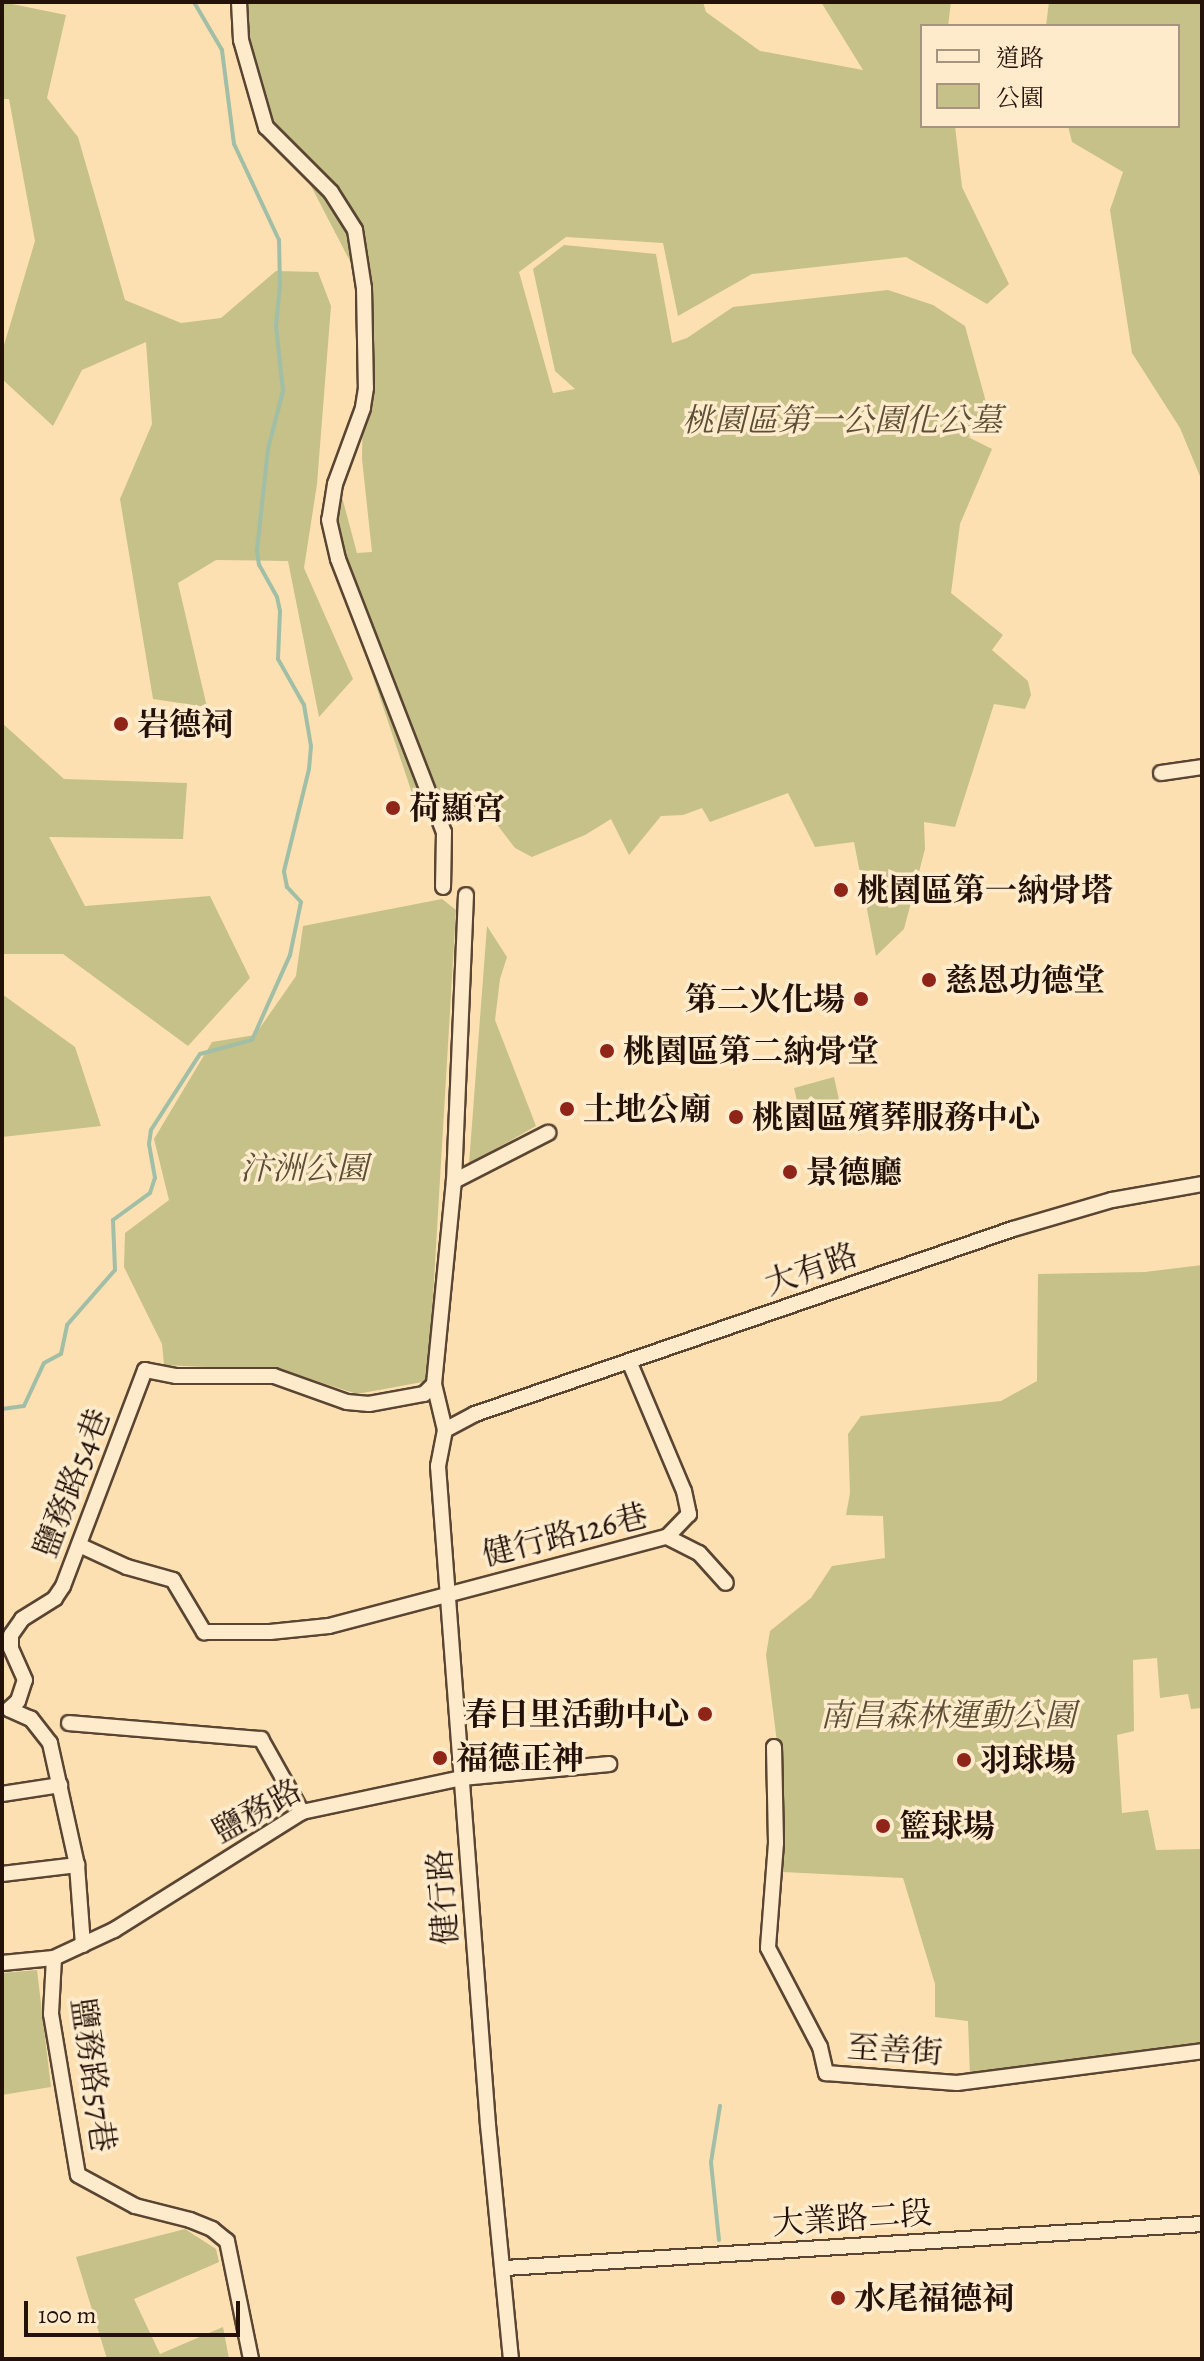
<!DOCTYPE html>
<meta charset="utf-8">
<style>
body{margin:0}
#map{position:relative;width:1204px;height:2361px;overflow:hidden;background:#fde0b1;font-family:Alegreya,"Noto Serif TC",serif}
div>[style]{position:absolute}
.green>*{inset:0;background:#c5c188}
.stream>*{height:4px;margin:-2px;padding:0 2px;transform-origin:2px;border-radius:2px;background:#a1bea7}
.roads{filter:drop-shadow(2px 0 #5a4533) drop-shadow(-2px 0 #5a4533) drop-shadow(0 2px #5a4533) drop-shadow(0 -2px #5a4533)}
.minor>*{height:14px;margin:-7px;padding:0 7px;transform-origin:7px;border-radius:7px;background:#feebcc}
.dots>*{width:22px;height:22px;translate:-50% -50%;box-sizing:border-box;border:4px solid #feebcc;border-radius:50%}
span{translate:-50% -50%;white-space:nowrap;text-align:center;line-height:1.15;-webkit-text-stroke:7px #feebcc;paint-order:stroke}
.park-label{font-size:32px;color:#5c4f35;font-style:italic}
.poi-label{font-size:32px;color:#241109;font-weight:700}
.left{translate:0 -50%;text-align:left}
.right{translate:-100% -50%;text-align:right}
.street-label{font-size:32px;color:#241109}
.frame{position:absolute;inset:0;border:4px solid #241109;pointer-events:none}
.legend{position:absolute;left:920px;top:24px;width:260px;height:104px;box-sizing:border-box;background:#feebcc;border:2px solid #a7947e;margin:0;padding:10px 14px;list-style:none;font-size:24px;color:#241109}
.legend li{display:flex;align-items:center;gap:16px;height:40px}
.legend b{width:40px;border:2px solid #a7947e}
.scale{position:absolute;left:24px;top:2301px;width:216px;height:36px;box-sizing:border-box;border:4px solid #241109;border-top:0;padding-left:10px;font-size:24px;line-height:28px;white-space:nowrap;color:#241109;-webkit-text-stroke:6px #feebcc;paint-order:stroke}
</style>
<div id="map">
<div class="green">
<div style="clip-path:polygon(2px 2px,66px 15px,47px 98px,78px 137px,125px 300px,181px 323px,221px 318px,276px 271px,318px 272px,331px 306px,317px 484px,304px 568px,353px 679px,319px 717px,288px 561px,216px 560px,178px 583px,207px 707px,153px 699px,120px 499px,152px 424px,146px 342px,82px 370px,53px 426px,2px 379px,2px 352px,35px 241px,9px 99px,2px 99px)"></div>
<div style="clip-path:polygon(239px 2px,703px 2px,706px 12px,760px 51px,863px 70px,821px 2px,951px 2px,948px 26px,922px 26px,922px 126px,955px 126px,962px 187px,1009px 284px,987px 304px,906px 257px,752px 274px,678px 316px,663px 243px,566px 237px,519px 272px,553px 393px,575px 389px,555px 371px,533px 269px,564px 245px,656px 254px,672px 343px,687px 338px,733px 307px,888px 290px,933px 305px,965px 326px,994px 431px,968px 437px,992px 449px,960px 524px,951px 593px,1003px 635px,992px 650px,1028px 681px,1031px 695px,1025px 709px,994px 704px,955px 827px,924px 822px,925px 849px,904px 929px,876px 956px,854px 842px,815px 847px,788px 793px,710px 822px,702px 808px,683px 815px,661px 816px,629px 855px,611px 819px,585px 835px,532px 857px,515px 848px,485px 809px,413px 796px,327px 540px,342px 497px,357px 553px,372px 552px,362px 459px,365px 290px,311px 186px,253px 101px)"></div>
<div style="clip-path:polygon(1049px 2px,1202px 2px,1202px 481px,1180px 428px,1132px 353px,1110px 210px,1123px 172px,1072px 142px,1068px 126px,1178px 126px,1178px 26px,1046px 26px)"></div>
<div style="clip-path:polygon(2px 723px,64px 779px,187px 783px,183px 839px,49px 837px,85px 906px,210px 896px,250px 978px,188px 1046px,63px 954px,2px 954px)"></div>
<div style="clip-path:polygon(442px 899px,456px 910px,428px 1381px,357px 1394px,285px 1371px,164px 1365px,162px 1344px,124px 1267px,125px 1233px,169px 1200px,154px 1139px,212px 1042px,255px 1035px,296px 976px,303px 926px)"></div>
<div style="clip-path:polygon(487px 926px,507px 957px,500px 979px,495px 1020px,536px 1126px,469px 1164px)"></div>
<div style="clip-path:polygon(2px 994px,75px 1047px,101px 1126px,2px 1137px)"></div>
<div style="clip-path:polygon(834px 1077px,843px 1118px,803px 1127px,794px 1088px)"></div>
<div style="clip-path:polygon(1202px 1265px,1202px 1708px,1191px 1709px,1188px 1694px,1160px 1698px,1157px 1658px,1133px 1660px,1134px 1731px,1117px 1735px,1122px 1813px,1148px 1810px,1156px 1850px,1202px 1849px,1202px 2043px,970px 2077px,968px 2021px,935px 2017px,935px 1984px,903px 1878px,782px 1872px,783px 1790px,766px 1655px,770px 1631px,811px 1598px,832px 1566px,885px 1558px,883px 1516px,846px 1515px,850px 1493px,848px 1434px,861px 1416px,1001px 1401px,1037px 1381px,1038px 1274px,1145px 1272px)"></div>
<div style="clip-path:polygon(37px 1970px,51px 2087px,2px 2095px,2px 1973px)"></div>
<div style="clip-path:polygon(185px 2229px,216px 2249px,219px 2262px,134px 2299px,160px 2354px,223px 2327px,229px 2359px,107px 2359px,76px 2257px)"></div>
</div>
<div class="stream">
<div style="left:2px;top:1409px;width:22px;rotate:-8deg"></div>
<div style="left:24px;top:1406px;width:47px;rotate:-65.1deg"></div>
<div style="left:44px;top:1363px;width:19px;rotate:-28deg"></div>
<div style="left:61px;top:1354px;width:30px;rotate:-78deg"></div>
<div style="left:67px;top:1325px;width:73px;rotate:-48.9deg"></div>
<div style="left:115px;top:1270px;width:50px;rotate:-92.3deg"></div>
<div style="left:113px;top:1220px;width:46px;rotate:-36.1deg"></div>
<div style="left:150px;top:1193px;width:16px;rotate:-72deg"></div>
<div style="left:155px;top:1178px;width:35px;rotate:-100deg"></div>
<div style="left:149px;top:1144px;width:14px;rotate:-82deg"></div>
<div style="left:151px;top:1130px;width:90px;rotate:-57.2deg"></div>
<div style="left:200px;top:1054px;width:54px;rotate:-15.1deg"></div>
<div style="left:252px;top:1040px;width:93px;rotate:-65.9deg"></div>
<div style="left:290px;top:955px;width:54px;rotate:-78.3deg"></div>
<div style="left:301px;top:902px;width:21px;rotate:-133deg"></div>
<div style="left:287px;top:887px;width:16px;rotate:-101deg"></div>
<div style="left:284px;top:871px;width:105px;rotate:-76.2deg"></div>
<div style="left:309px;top:769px;width:23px;rotate:-85deg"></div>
<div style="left:311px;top:746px;width:42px;rotate:-99.7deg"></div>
<div style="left:304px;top:705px;width:53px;rotate:-119.5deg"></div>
<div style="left:278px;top:659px;width:48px;rotate:-87.6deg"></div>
<div style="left:280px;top:611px;width:14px;rotate:-102deg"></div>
<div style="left:277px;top:597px;width:37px;rotate:-119deg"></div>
<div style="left:259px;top:565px;width:15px;rotate:-98deg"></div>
<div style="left:257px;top:550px;width:102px;rotate:-83.8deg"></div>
<div style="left:268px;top:449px;width:60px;rotate:-75.5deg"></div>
<div style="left:283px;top:391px;width:65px;rotate:-96.1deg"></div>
<div style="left:276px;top:326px;width:40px;rotate:-84.3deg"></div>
<div style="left:280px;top:286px;width:46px;rotate:-91.2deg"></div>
<div style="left:279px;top:240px;width:106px;rotate:-115.1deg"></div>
<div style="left:234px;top:144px;width:95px;rotate:-97.3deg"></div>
<div style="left:222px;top:50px;width:56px;rotate:-120.3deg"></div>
<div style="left:719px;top:2240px;width:78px;rotate:-95.9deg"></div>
<div style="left:711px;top:2162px;width:57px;rotate:-80.9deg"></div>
</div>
<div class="roads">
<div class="minor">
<div style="left:239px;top:2px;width:38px;rotate:87deg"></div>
<div style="left:241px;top:40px;width:91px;rotate:74deg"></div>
<div style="left:266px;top:127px;width:92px;rotate:45deg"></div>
<div style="left:331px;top:192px;width:45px;rotate:57.7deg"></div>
<div style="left:355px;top:230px;width:59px;rotate:81.2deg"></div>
<div style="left:364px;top:288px;width:100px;rotate:88.9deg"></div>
<div style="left:366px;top:388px;width:20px;rotate:99deg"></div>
<div style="left:363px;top:408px;width:81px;rotate:110.2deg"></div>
<div style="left:335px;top:484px;width:36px;rotate:99deg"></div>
<div style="left:329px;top:520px;width:40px;rotate:77deg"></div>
<div style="left:338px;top:559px;width:293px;rotate:68.8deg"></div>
<div style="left:444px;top:832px;width:55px;rotate:91deg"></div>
<div style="left:1161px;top:773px;width:41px;rotate:-8.3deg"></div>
<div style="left:454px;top:1181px;width:286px;rotate:-87.6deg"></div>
<div style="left:629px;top:1361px;width:141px;rotate:67.1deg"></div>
<div style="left:684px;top:1491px;width:24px;rotate:78deg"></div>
<div style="left:689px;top:1514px;width:32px;rotate:134deg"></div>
<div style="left:434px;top:1384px;width:47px;rotate:76.6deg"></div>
<div style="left:445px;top:1430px;width:37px;rotate:101deg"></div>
<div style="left:438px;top:1466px;width:661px;rotate:85.66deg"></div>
<div style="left:488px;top:2125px;width:235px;rotate:84.4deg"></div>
<div style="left:445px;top:1430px;width:34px;rotate:-28deg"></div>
<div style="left:475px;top:1414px;width:569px;rotate:-18.98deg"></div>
<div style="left:1013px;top:1229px;width:103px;rotate:-16.3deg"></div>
<div style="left:1112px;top:1200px;width:91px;rotate:-10.1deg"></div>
<div style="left:79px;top:1545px;width:53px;rotate:24.6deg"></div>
<div style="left:127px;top:1567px;width:48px;rotate:15.8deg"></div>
<div style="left:173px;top:1580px;width:61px;rotate:59.2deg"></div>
<div style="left:204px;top:1632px;width:66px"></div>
<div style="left:270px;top:1632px;width:59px;rotate:-5.8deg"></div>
<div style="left:329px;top:1626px;width:350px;rotate:-14.8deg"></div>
<div style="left:667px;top:1537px;width:36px;rotate:27deg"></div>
<div style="left:699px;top:1553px;width:40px;rotate:48deg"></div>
<div style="left:69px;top:1723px;width:193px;rotate:4.8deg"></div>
<div style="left:261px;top:1739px;width:84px;rotate:60.7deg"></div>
<div style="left:774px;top:1747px;width:96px;rotate:88.8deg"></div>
<div style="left:776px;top:1843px;width:105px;rotate:94.4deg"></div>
<div style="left:768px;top:1948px;width:112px;rotate:62.3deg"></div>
<div style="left:820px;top:2047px;width:27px;rotate:77deg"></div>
<div style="left:826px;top:2073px;width:131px;rotate:4.4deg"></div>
<div style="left:957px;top:2083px;width:247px;rotate:-7.4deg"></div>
<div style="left:2px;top:1794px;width:59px;rotate:-8.8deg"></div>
<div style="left:2px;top:1874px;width:76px;rotate:-6.8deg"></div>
<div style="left:83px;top:1945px;width:80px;rotate:-94.3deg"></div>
<div style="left:77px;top:1865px;width:125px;rotate:-102.5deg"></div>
<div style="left:50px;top:1743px;width:31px;rotate:-128deg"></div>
<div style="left:31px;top:1719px;width:24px;rotate:-156deg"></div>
<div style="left:9px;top:1709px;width:12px;rotate:-42deg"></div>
<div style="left:18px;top:1701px;width:22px;rotate:-72deg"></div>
<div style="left:25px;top:1680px;width:35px;rotate:-114deg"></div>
<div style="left:11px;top:1648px;width:13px;rotate:-90deg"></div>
<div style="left:11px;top:1635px;width:19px;rotate:-55deg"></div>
<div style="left:22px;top:1619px;width:39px;rotate:-32deg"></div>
<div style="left:55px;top:1598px;width:14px;rotate:-56deg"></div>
<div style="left:63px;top:1586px;width:231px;rotate:-69.2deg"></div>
<div style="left:145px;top:1370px;width:32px;rotate:11deg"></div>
<div style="left:176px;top:1376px;width:98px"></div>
<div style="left:274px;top:1376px;width:77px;rotate:19.6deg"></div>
<div style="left:347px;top:1402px;width:22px;rotate:5deg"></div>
<div style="left:369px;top:1404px;width:56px;rotate:-10.3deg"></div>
<div style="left:424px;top:1394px;width:14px;rotate:-45deg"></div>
<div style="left:434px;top:1384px;width:204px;rotate:-84.4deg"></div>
<div style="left:454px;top:1181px;width:106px;rotate:-27.1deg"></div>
<div style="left:54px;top:1958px;width:56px;rotate:93.1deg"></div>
<div style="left:51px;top:2014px;width:163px;rotate:80.5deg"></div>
<div style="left:78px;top:2175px;width:65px;rotate:28.5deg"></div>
<div style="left:135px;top:2206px;width:57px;rotate:14.3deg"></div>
<div style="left:190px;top:2220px;width:24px;rotate:22deg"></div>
<div style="left:212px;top:2229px;width:19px;rotate:39deg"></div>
<div style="left:227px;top:2241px;width:120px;rotate:78.5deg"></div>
<div style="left:2px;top:1963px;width:52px;rotate:-5.5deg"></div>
<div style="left:54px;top:1958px;width:66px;rotate:-25deg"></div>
<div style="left:114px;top:1930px;width:222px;rotate:-32.1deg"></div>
<div style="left:302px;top:1812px;width:164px;rotate:-12deg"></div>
<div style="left:462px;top:1778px;width:148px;rotate:-5.4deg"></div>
<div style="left:505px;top:2268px;width:698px;rotate:-3.61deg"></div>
</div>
</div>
<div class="dots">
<div style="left:121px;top:724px;background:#8f2418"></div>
<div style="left:393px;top:808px;background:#8f2418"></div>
<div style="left:841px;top:890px;background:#8f2418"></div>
<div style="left:929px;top:980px;background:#8f2418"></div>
<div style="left:861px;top:999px;background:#8f2418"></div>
<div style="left:607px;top:1051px;background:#8f2418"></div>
<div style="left:567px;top:1109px;background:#8f2418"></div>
<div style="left:736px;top:1117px;background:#8f2418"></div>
<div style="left:790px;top:1172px;background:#8f2418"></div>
<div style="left:705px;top:1714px;background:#8f2418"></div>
<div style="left:440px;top:1758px;background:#8f2418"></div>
<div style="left:964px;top:1760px;background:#8f2418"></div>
<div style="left:883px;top:1826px;background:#8f2418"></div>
<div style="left:838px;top:2298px;background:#8f2418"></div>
</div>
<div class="park-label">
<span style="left:842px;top:420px">桃園區第一公園化公墓</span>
<span style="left:304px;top:1168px">汴洲公園</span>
<span style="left:948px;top:1715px">南昌森林運動公園</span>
</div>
<div class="poi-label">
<span class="left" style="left:137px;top:724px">岩德祠</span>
<span class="left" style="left:409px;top:808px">荷顯宮</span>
<span class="left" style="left:857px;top:890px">桃園區第一納骨塔</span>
<span class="left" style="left:945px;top:980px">慈恩功德堂</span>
<span class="right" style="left:845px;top:999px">第二火化場</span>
<span class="left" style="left:623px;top:1051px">桃園區第二納骨堂</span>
<span class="left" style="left:583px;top:1109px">土地公廟</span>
<span class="left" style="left:752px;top:1117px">桃園區殯葬服務中心</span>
<span class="left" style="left:806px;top:1172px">景德廳</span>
<span class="right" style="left:689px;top:1714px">春日里活動中心</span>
<span class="left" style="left:456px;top:1758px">福德正神</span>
<span class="left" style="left:980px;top:1760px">羽球場</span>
<span class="left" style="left:899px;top:1826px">籃球場</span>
<span class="left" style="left:854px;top:2298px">水尾福德祠</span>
</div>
<div class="street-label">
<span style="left:811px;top:1269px;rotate:-19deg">大有路</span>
<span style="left:72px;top:1483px;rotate:-69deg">鹽務路54巷</span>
<span style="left:565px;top:1535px;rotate:-14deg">健行路126巷</span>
<span style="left:257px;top:1811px;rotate:-29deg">鹽務路</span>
<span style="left:443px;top:1897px;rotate:-94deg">健行路</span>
<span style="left:895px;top:2050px;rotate:4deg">至善街</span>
<span style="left:93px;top:2075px;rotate:82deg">鹽務路57巷</span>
<span style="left:852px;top:2218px;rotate:-4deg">大業路二段</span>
</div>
<div class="frame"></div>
<ul class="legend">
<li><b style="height:10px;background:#feebcc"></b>道路</li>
<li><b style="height:22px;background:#c5c188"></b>公園</li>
</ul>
<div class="scale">100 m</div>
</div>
